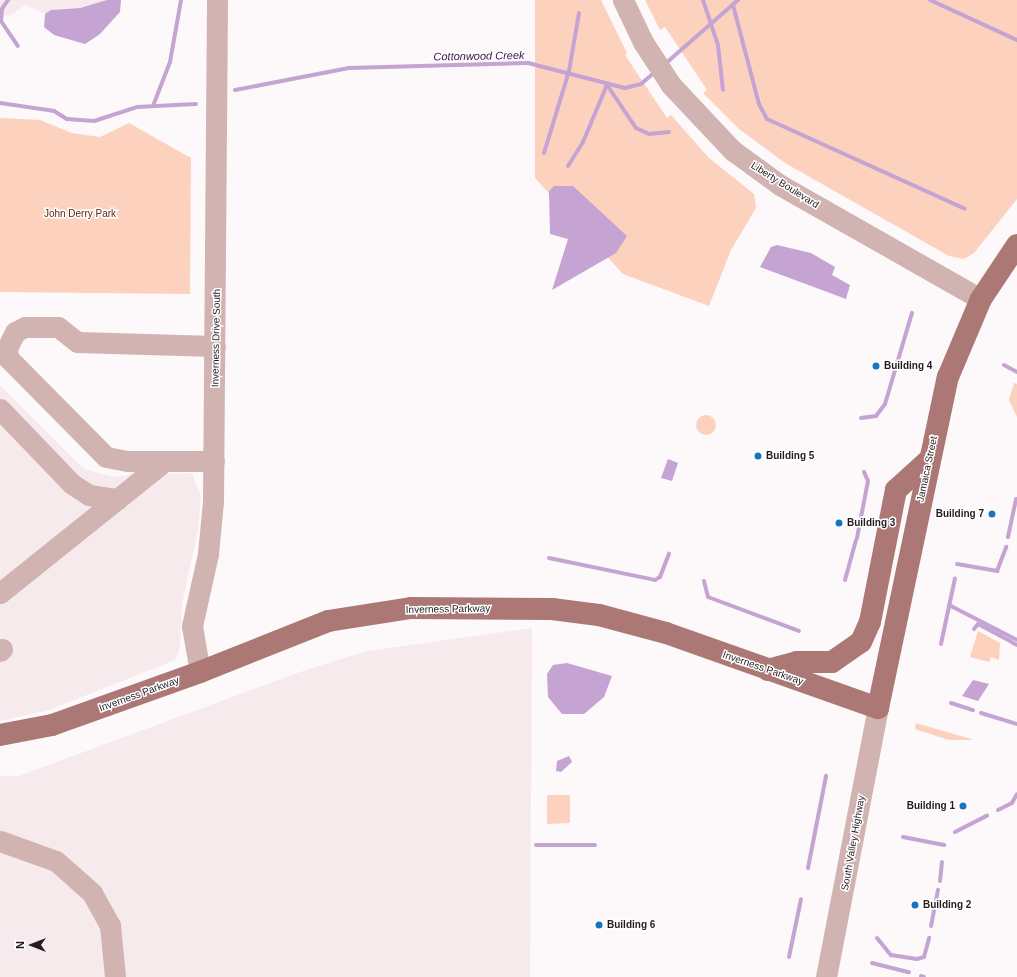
<!DOCTYPE html>
<style>
body{margin:0}
#map{position:relative;width:1017px;height:977px;overflow:hidden;background:#fdf8f9;font-family:Arial,sans-serif}
div>[style]{position:absolute}
.built>*{inset:0;background:#f7eaed}
.green>*{inset:0;background:#fcd2bf}
.round{border-radius:50%}
.water>*{inset:0;background:#c5a3d3}
.stream>*{height:4px;margin:-2px;padding:0 2px;transform-origin:2px;border-radius:2px;background:#c5a3d3}
.minor>*{height:21px;margin:-10.5px;padding:0 10.5px;transform-origin:10.5px;border-radius:10.5px;background:#d1b3b1}
.major>*{height:22px;margin:-11px;padding:0 11px;transform-origin:11px;border-radius:11px;background:#ac7875}
.dots>*{width:11px;height:11px;translate:-50% -50%;box-sizing:border-box;border:2px solid #fff;border-radius:50%}
span{translate:-50% -50%;white-space:nowrap;text-align:center;line-height:1.15;-webkit-text-stroke:3px #fff;paint-order:stroke}
.street-label{font-size:10px;color:#251c1e}
.park-label{font-size:10px;color:#5d290e}
.poi-label{font-size:10px;color:#251c1e;font-weight:700}
.left{translate:0 -50%;text-align:left}
.right{translate:-100% -50%;text-align:right}
.water-label{font-size:11px;color:#3d134d;font-style:italic}
.north{position:absolute;left:12px;top:925px;width:40px;height:40px;-webkit-text-stroke:3px #fff;paint-order:stroke;rotate:270deg;font-size:11px;font-weight:700;line-height:16px;text-align:center;color:#251c1e}
.north::after{content:'';display:block;margin:auto;width:14px;height:18px;background:#251c1e;clip-path:polygon(50% 0,100% 100%,50% 72%,0 100%)}
</style>
<div id="map">
<div class="built">
<div style="clip-path:polygon(0 0,107px 0,80px 8px,55px 9px,45px 14px,25px 5px,12px 15px,0 17px)"></div>
<div style="clip-path:polygon(0 385px,84px 469px,114px 477px,129px 475px,139px 468px,168px 474px,192px 473px,201px 496px,198px 530px,182px 604px,180px 647px,175px 660px,49px 710px,0 721px)"></div>
<div style="clip-path:polygon(532px 628px,530px 977px,0 977px,0 776px,19px 776px,300px 672px,367px 651px)"></div>
</div>
<div class="green">
<div style="clip-path:polygon(535px 0,601px 0,627px 53px,625px 55px,667px 118px,671px 115px,709px 158px,754px 194px,756px 208px,731px 250px,709px 306px,623px 274px,535px 178px)"></div>
<div style="clip-path:polygon(645px 0,1017px 0,1017px 199px,974px 253px,964px 259px,949px 256px,785px 163px,739px 129px,703px 93px,707px 90px,665px 27px,660px 30px)"></div>
<div style="clip-path:polygon(0 118px,40px 120px,72px 133px,100px 137px,129px 123px,191px 158px,190px 294px,0 292px)"></div>
<div style="clip-path:polygon(1014px 383px,1017px 384px,1017px 417px,1009px 400px)"></div>
<div class="round" style="left:696px;top:415px;width:20px;height:20px"></div>
<div style="clip-path:polygon(978px 631px,1000px 643px,999px 660px,991px 657px,989px 662px,970px 657px)"></div>
<div style="clip-path:polygon(916px 723px,971px 739px,972px 740px,949px 740px,915px 729px)"></div>
<div style="clip-path:polygon(547px 795px,570px 795px,570px 823px,547px 824px)"></div>
</div>
<div class="water">
<div style="clip-path:polygon(107px 0,121px 0,120px 12px,100px 34px,85px 44px,54px 35px,44px 27px,45px 14px,51px 10px,80px 8px)"></div>
<div style="clip-path:polygon(554px 186px,573px 186px,627px 236px,616px 253px,552px 290px,568px 239px,550px 234px,549px 191px)"></div>
<div style="clip-path:polygon(777px 245px,811px 253px,835px 267px,832px 275px,850px 285px,846px 299px,760px 267px,771px 247px)"></div>
<div style="clip-path:polygon(668px 459px,678px 463px,672px 481px,661px 478px)"></div>
<div style="clip-path:polygon(567px 663px,612px 676px,604px 697px,584px 714px,562px 714px,548px 697px,547px 674px,553px 665px)"></div>
<div style="clip-path:polygon(973px 680px,989px 684px,978px 701px,962px 696px)"></div>
<div style="clip-path:polygon(569px 756px,572px 762px,561px 772px,556px 771px,557px 761px)"></div>
</div>
<div class="stream">
<div style="left:8px;top:0;width:11px;rotate:124deg"></div>
<div style="left:2px;top:9px;width:12px;rotate:95deg"></div>
<div style="left:1px;top:21px;width:30px;rotate:56deg"></div>
<div style="left:703px;top:0;width:47px;rotate:71.6deg"></div>
<div style="left:718px;top:45px;width:45px;rotate:83.7deg"></div>
<div style="left:930px;top:0;width:96px;rotate:24.7deg"></div>
<div style="left:733px;top:5px;width:102px;rotate:75.3deg"></div>
<div style="left:759px;top:104px;width:17px;rotate:62deg"></div>
<div style="left:767px;top:119px;width:217px;rotate:24.4deg"></div>
<div style="left:665px;top:64px;width:97px;rotate:-41.2deg"></div>
<div style="left:607px;top:85px;width:52px;rotate:56deg"></div>
<div style="left:636px;top:128px;width:14px;rotate:25deg"></div>
<div style="left:649px;top:134px;width:20px;rotate:-6deg"></div>
<div style="left:235px;top:90px;width:116px;rotate:-10.9deg"></div>
<div style="left:349px;top:68px;width:179px;rotate:-1.6deg"></div>
<div style="left:528px;top:63px;width:100px;rotate:14.5deg"></div>
<div style="left:625px;top:88px;width:16px;rotate:-14deg"></div>
<div style="left:641px;top:84px;width:18px;rotate:-41deg"></div>
<div style="left:0;top:103px;width:55px;rotate:8.4deg"></div>
<div style="left:54px;top:111px;width:15px;rotate:32deg"></div>
<div style="left:67px;top:119px;width:27px;rotate:4deg"></div>
<div style="left:94px;top:121px;width:45px;rotate:-18deg"></div>
<div style="left:137px;top:107px;width:59px;rotate:-2.9deg"></div>
<div style="left:153px;top:106px;width:47px;rotate:-68.9deg"></div>
<div style="left:170px;top:62px;width:63px;rotate:-79.9deg"></div>
<div style="left:544px;top:153px;width:86px;rotate:-73deg"></div>
<div style="left:569px;top:71px;width:59px;rotate:-80.2deg"></div>
<div style="left:568px;top:166px;width:28px;rotate:-58deg"></div>
<div style="left:583px;top:142px;width:62px;rotate:-67.2deg"></div>
<div style="left:1004px;top:365px;width:15px;rotate:28deg"></div>
<div style="left:861px;top:418px;width:15px;rotate:-8deg"></div>
<div style="left:876px;top:416px;width:15px;rotate:-53deg"></div>
<div style="left:885px;top:404px;width:95px;rotate:-73.5deg"></div>
<div style="left:1008px;top:537px;width:39px;rotate:-78deg"></div>
<div style="left:857px;top:538px;width:58px;rotate:-79.1deg"></div>
<div style="left:868px;top:481px;width:10px;rotate:-114deg"></div>
<div style="left:549px;top:558px;width:108px;rotate:11.7deg"></div>
<div style="left:655px;top:580px;width:6px;rotate:-31deg"></div>
<div style="left:660px;top:577px;width:25px;rotate:-69deg"></div>
<div style="left:957px;top:564px;width:41px;rotate:9.9deg"></div>
<div style="left:997px;top:571px;width:26px;rotate:-69deg"></div>
<div style="left:845px;top:580px;width:41px;rotate:-74.6deg"></div>
<div style="left:704px;top:581px;width:16px;rotate:76deg"></div>
<div style="left:708px;top:597px;width:97px;rotate:20.5deg"></div>
<div style="left:949px;top:605px;width:76px;rotate:27.2deg"></div>
<div style="left:974px;top:629px;width:6px;rotate:-51deg"></div>
<div style="left:978px;top:624px;width:38px;rotate:28deg"></div>
<div style="left:1013px;top:643px;width:4px;rotate:27deg"></div>
<div style="left:941px;top:644px;width:67px;rotate:-78deg"></div>
<div style="left:951px;top:703px;width:23px;rotate:18deg"></div>
<div style="left:981px;top:713px;width:38px;rotate:17deg"></div>
<div style="left:998px;top:810px;width:16px;rotate:-27deg"></div>
<div style="left:1012px;top:803px;width:10px;rotate:-61deg"></div>
<div style="left:955px;top:832px;width:36px;rotate:-27deg"></div>
<div style="left:903px;top:837px;width:42px;rotate:11deg"></div>
<div style="left:536px;top:845px;width:59px"></div>
<div style="left:808px;top:868px;width:94px;rotate:-78.9deg"></div>
<div style="left:940px;top:881px;width:19px;rotate:-84deg"></div>
<div style="left:931px;top:926px;width:37px;rotate:-79deg"></div>
<div style="left:877px;top:938px;width:22px;rotate:51deg"></div>
<div style="left:891px;top:955px;width:26px;rotate:9deg"></div>
<div style="left:917px;top:959px;width:7px;rotate:-16deg"></div>
<div style="left:924px;top:957px;width:20px;rotate:-75deg"></div>
<div style="left:789px;top:957px;width:59px;rotate:-78.3deg"></div>
<div style="left:872px;top:963px;width:38px;rotate:14deg"></div>
<div style="left:921px;top:976px;width:3px;rotate:18deg"></div>
</div>
<div class="minor">
<div style="left:623px;top:0;width:47px;rotate:64.5deg"></div>
<div style="left:643px;top:42px;width:51px;rotate:56.9deg"></div>
<div style="left:671px;top:85px;width:89px;rotate:46.8deg"></div>
<div style="left:732px;top:150px;width:59px;rotate:36.1deg"></div>
<div style="left:780px;top:185px;width:231px;rotate:29.6deg"></div>
<div style="left:0;top:409px;width:104px;rotate:46.2deg"></div>
<div style="left:72px;top:484px;width:20px;rotate:33deg"></div>
<div style="left:89px;top:495px;width:29px;rotate:8deg"></div>
<div style="left:214px;top:461px;width:87px;rotate:180deg"></div>
<div style="left:127px;top:461px;width:21px;rotate:-169deg"></div>
<div style="left:106px;top:457px;width:139px;rotate:-134.7deg"></div>
<div style="left:8px;top:358px;width:10px;rotate:-96deg"></div>
<div style="left:7px;top:348px;width:18px;rotate:-63deg"></div>
<div style="left:15px;top:332px;width:11px;rotate:-27deg"></div>
<div style="left:25px;top:327px;width:33px"></div>
<div style="left:58px;top:327px;width:24px;rotate:38deg"></div>
<div style="left:77px;top:342px;width:138px;rotate:1.7deg"></div>
<div style="left:0;top:593px;width:211px;rotate:-38.7deg"></div>
<div style="left:0;top:651px;width:3px;rotate:-45deg"></div>
<div style="left:200px;top:672px;width:47px;rotate:-99.9deg"></div>
<div style="left:192px;top:626px;width:74px;rotate:-77.5deg"></div>
<div style="left:208px;top:554px;width:53px;rotate:-84.6deg"></div>
<div style="left:213px;top:501px;width:501px;rotate:-89.54deg"></div>
<div style="left:0;top:841px;width:59px;rotate:19.7deg"></div>
<div style="left:56px;top:861px;width:48px;rotate:41.6deg"></div>
<div style="left:92px;top:893px;width:37px;rotate:61deg"></div>
<div style="left:110px;top:925px;width:52px;rotate:84.5deg"></div>
<div style="left:826px;top:977px;width:274px;rotate:-79.1deg"></div>
</div>
<div class="major">
<div style="left:768px;top:670px;width:30px;rotate:-15deg"></div>
<div style="left:797px;top:662px;width:35px"></div>
<div style="left:832px;top:662px;width:35px;rotate:-35deg"></div>
<div style="left:861px;top:642px;width:22px;rotate:-66deg"></div>
<div style="left:870px;top:622px;width:135px;rotate:-78.9deg"></div>
<div style="left:896px;top:490px;width:45px;rotate:-42.3deg"></div>
<div style="left:0;top:735px;width:53px;rotate:-10.9deg"></div>
<div style="left:52px;top:725px;width:157px;rotate:-19.7deg"></div>
<div style="left:200px;top:672px;width:138px;rotate:-21.7deg"></div>
<div style="left:328px;top:621px;width:84px;rotate:-8.9deg"></div>
<div style="left:411px;top:608px;width:141px;rotate:0.4deg"></div>
<div style="left:552px;top:609px;width:47px;rotate:7.3deg"></div>
<div style="left:599px;top:615px;width:69px;rotate:15deg"></div>
<div style="left:666px;top:633px;width:225px;rotate:19.5deg"></div>
<div style="left:878px;top:708px;width:338px;rotate:-78.1deg"></div>
<div style="left:948px;top:377px;width:85px;rotate:-67.1deg"></div>
<div style="left:981px;top:299px;width:65px;rotate:-56.3deg"></div>
</div>
<div class="dots">
<div style="left:876px;top:366px;background:#1475c1"></div>
<div style="left:758px;top:456px;background:#1475c1"></div>
<div style="left:992px;top:514px;background:#1475c1"></div>
<div style="left:839px;top:523px;background:#1475c1"></div>
<div style="left:963px;top:806px;background:#1475c1"></div>
<div style="left:915px;top:905px;background:#1475c1"></div>
<div style="left:599px;top:925px;background:#1475c1"></div>
</div>
<div class="street-label">
<span style="left:785px;top:185px;rotate:32deg">Liberty Boulevard</span>
<span style="left:216px;top:338px;rotate:-89deg">Inverness Drive South</span>
<span style="left:927px;top:469px;rotate:-78deg">Jamaica Street</span>
<span style="left:448px;top:609px;rotate:-1deg">Inverness Parkway</span>
<span style="left:763px;top:668px;rotate:19deg">Inverness Parkway</span>
<span style="left:139px;top:694px;rotate:-20deg">Inverness Parkway</span>
<span style="left:853px;top:843px;rotate:-80deg">South Valley Highway</span>
</div>
<div class="park-label">
<span style="left:80px;top:214px">John Derry Park</span>
</div>
<div class="poi-label">
<span class="left" style="left:884px;top:366px">Building 4</span>
<span class="left" style="left:766px;top:456px">Building 5</span>
<span class="right" style="left:984px;top:514px">Building 7</span>
<span class="left" style="left:847px;top:523px">Building 3</span>
<span class="right" style="left:955px;top:806px">Building 1</span>
<span class="left" style="left:923px;top:905px">Building 2</span>
<span class="left" style="left:607px;top:925px">Building 6</span>
</div>
<div class="water-label">
<span style="left:479px;top:56px;rotate:-1deg">Cottonwood Creek</span>
</div>
<div class="north">N</div>
</div>
